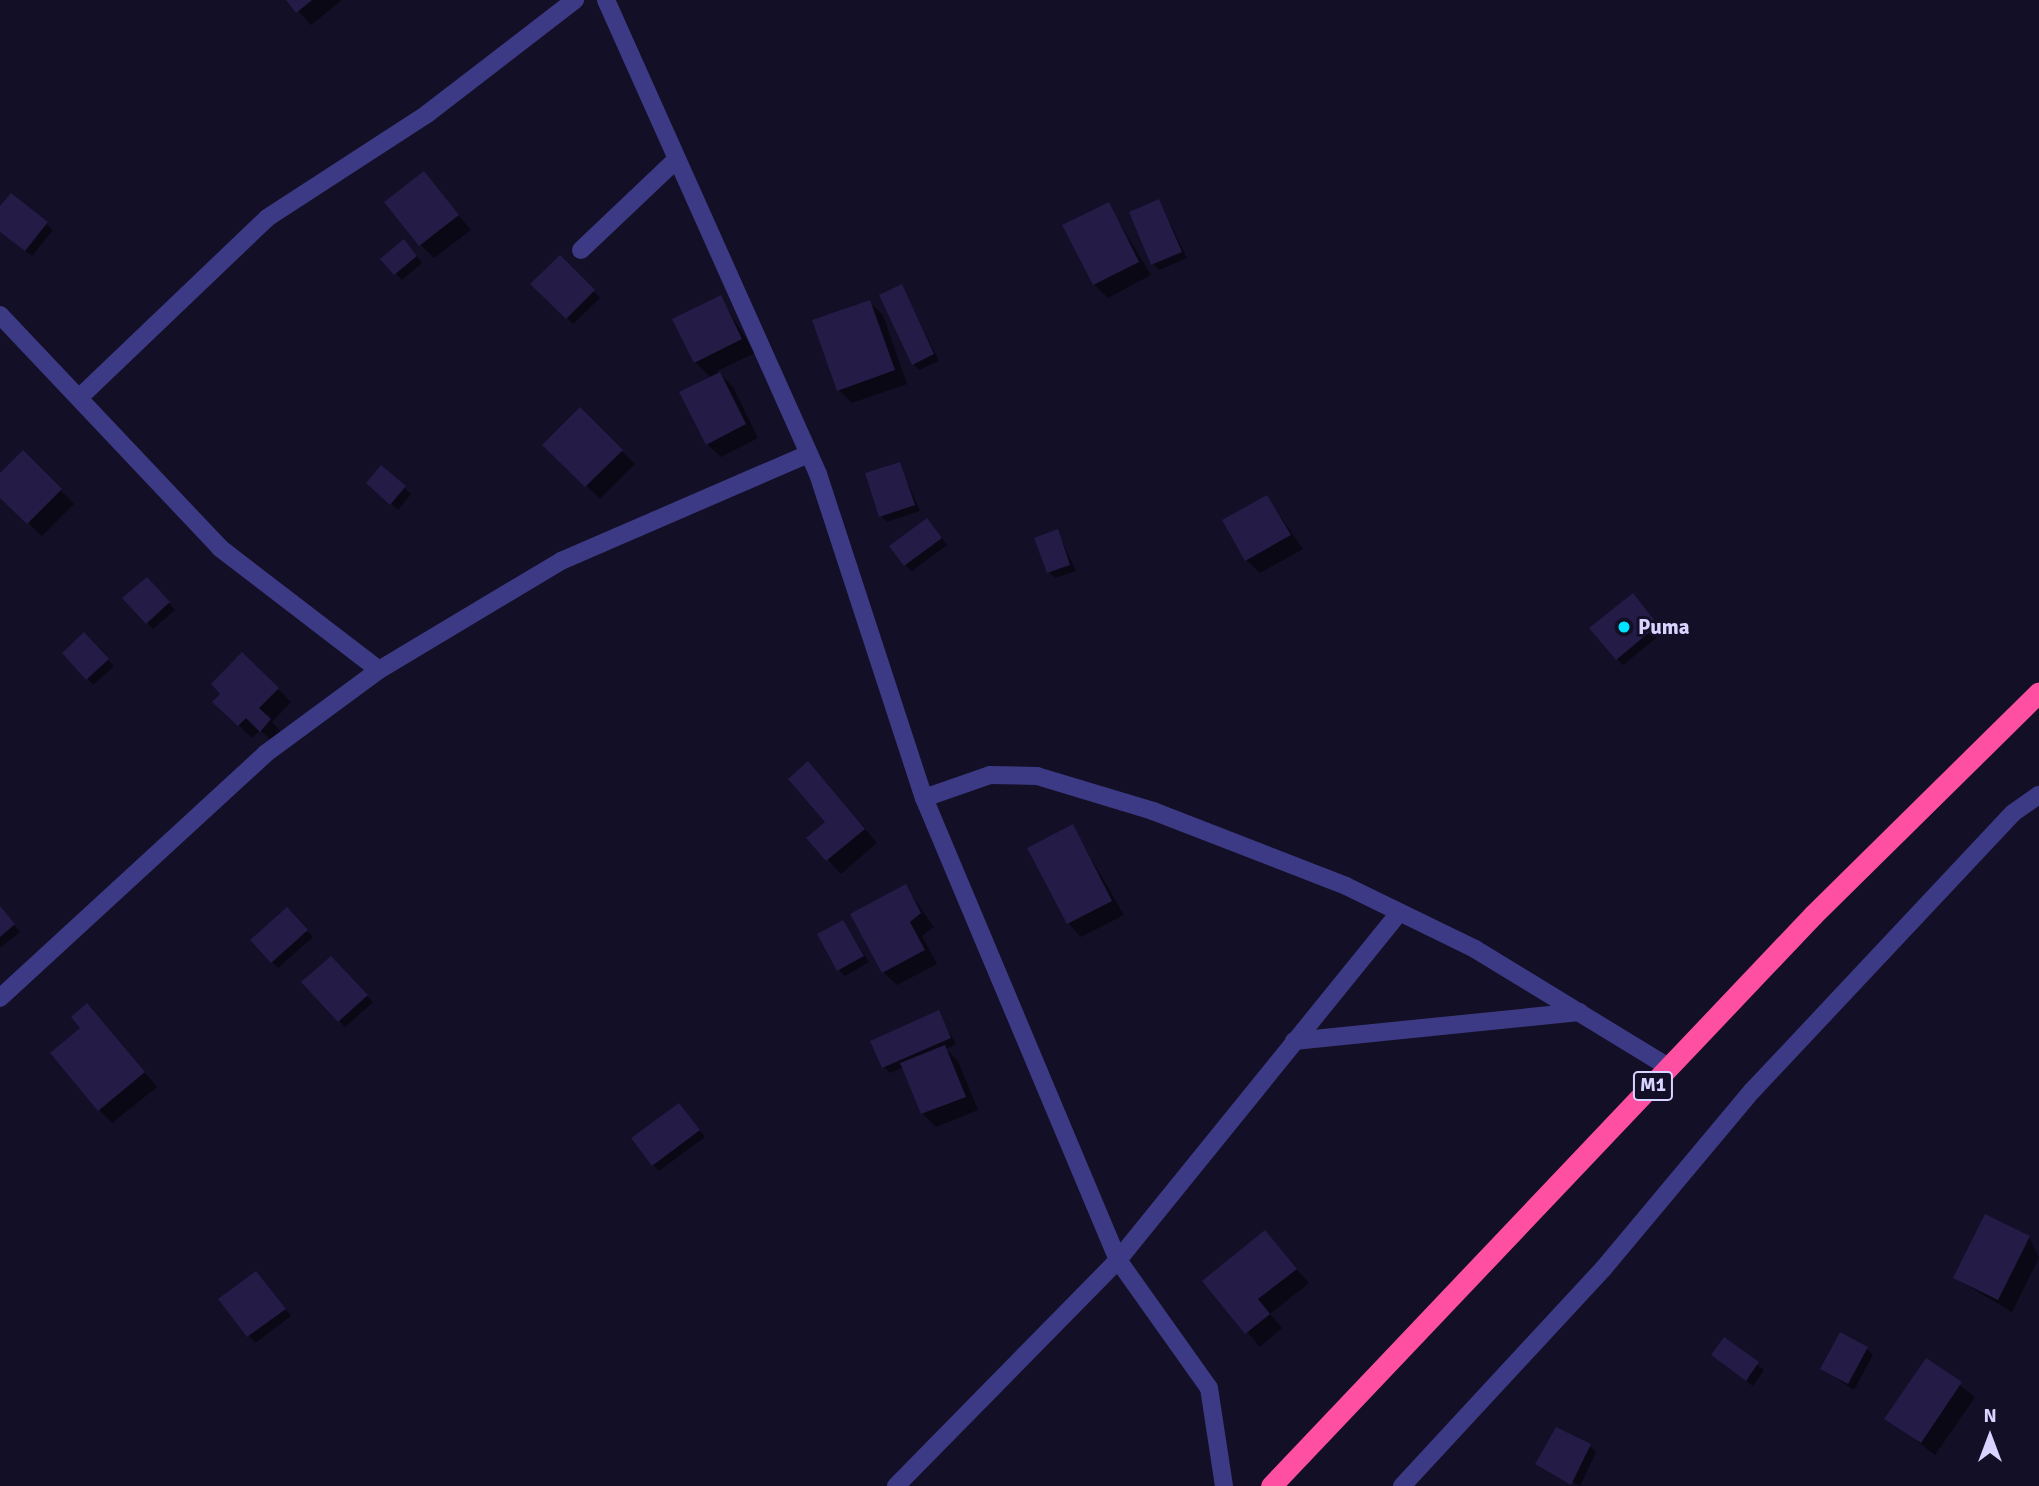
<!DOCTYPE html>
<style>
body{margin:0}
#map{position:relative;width:2039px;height:1486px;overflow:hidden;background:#130f26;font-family:Signika,sans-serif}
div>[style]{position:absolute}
.shadow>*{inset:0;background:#0007}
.building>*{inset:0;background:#241b47}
.street>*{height:18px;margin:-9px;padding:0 9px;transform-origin:9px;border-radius:9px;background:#3d3a85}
.highway>*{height:21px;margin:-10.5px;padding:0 10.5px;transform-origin:10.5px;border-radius:10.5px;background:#ff4fa3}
.dots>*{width:19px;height:19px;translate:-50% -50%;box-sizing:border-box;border:4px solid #130f26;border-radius:50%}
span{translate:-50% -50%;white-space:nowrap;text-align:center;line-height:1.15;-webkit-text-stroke:6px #130f26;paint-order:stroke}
.shield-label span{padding:2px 5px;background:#130f26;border:2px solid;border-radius:5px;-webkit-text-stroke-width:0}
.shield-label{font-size:19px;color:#d9d4ff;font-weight:700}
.poi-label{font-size:21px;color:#d9d4ff;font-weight:700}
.left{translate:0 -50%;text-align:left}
.north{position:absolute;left:1955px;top:1402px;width:70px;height:70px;-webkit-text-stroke:5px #130f26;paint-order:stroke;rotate:0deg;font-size:19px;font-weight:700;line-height:28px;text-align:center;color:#d9d4ff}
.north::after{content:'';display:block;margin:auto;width:24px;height:32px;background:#d9d4ff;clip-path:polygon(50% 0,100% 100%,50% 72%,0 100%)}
</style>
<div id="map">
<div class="shadow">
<div style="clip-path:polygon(288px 0,342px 0,311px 25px)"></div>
<div style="clip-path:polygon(424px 174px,471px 230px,434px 258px,420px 244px)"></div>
<div style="clip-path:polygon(11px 195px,53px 230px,32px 256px,0 231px,0 209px)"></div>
<div style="clip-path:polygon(1159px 201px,1187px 258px,1159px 270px,1153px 264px)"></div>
<div style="clip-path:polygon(1108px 204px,1151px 275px,1108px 298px,1094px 284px)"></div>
<div style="clip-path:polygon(410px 247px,422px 263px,402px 280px,382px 259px)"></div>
<div style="clip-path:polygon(560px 257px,600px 298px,573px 324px,533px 284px)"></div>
<div style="clip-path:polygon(901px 286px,939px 361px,919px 370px,913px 364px)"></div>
<div style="clip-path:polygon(720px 297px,755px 353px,717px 371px,733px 387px,758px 438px,721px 457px,707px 444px,711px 378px,695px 362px)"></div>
<div style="clip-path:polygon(869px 302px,883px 315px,907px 384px,852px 403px,839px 390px)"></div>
<div style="clip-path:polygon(580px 410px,635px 464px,600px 499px,545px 445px)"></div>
<div style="clip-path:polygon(23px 452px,74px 504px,42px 536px,0 496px,0 475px)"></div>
<div style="clip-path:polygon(899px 464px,920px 511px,887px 522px,881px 516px)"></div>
<div style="clip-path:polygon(382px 468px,411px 494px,398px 510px,374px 489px)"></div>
<div style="clip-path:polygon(1267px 497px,1303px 549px,1260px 573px,1246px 560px)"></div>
<div style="clip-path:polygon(933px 527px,947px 545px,912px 571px,905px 565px)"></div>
<div style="clip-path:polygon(1057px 531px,1076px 571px,1055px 578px,1049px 572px)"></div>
<div style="clip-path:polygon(153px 585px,175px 610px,153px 629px,147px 623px)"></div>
<div style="clip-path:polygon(1639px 602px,1663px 632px,1623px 665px,1617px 659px)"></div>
<div style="clip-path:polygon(84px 635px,114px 666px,93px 685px,64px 653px)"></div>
<div style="clip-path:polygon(242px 654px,291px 702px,272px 722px,283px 734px,275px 744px,260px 730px,252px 738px,228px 715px,223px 694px)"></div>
<div style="clip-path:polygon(821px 777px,877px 843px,841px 874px,808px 838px,827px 822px)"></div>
<div style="clip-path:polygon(1072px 826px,1124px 915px,1081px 937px,1068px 923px)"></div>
<div style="clip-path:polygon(905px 886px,934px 927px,922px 936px,937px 964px,897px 985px,883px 972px)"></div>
<div style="clip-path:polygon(0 907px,20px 932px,0 948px)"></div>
<div style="clip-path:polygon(287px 909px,313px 937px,278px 968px,252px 940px)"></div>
<div style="clip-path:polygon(843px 922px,869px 962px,845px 976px,839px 970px)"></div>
<div style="clip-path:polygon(331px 958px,373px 1002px,345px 1027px,304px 982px)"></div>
<div style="clip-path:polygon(938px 1012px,956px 1044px,946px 1049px,958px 1061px,978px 1110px,936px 1127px,922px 1113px,904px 1067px,890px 1073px,884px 1067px)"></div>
<div style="clip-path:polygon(100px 1019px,157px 1087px,112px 1123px,99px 1110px)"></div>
<div style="clip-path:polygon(679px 1105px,705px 1137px,659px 1171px,653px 1165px)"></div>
<div style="clip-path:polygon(1265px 1233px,1309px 1283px,1270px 1314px,1282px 1328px,1260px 1347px,1205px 1282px)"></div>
<div style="clip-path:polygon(2029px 1237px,2039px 1258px,2012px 1312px,1955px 1278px)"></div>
<div style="clip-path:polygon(262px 1279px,291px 1316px,255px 1343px,221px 1300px)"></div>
<div style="clip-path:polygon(1724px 1339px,1764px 1370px,1753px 1386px,1719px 1361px)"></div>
<div style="clip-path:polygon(1867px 1349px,1873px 1355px,1854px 1390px,1822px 1368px)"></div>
<div style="clip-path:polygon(1927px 1360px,1975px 1397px,1935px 1455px,1887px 1418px)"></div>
<div style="clip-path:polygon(1590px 1446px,1596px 1452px,1580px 1486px,1538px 1464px)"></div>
</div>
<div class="building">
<div style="clip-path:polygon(286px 0,312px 0,296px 13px)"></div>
<div style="clip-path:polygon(424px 171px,459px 215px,419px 246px,384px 202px)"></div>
<div style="clip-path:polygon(11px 193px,48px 222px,25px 251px,0 232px,0 206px)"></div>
<div style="clip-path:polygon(1159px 199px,1182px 252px,1151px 265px,1129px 212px)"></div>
<div style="clip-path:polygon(1109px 202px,1139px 262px,1093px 285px,1062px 225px)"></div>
<div style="clip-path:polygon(404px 239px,417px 256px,394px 275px,380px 259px)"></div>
<div style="clip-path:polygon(560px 255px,595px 290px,566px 319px,530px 284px)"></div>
<div style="clip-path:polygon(902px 284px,934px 354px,912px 365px,879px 295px)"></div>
<div style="clip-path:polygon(721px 295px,742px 339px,694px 363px,672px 319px)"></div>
<div style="clip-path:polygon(870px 300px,895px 370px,837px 391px,812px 320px)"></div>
<div style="clip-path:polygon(720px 372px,746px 424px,706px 445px,679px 392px)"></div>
<div style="clip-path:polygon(580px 407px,623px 450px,585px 487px,542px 445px)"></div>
<div style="clip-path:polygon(23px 450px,62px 489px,27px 524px,0 498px,0 473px)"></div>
<div style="clip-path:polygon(900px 462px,915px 505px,879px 517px,865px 473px)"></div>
<div style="clip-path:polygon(381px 465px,406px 486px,390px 505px,366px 483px)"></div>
<div style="clip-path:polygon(1267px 495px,1291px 535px,1245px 561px,1222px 520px)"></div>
<div style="clip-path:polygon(927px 518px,942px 538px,904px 566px,889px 546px)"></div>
<div style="clip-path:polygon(1058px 529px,1070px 565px,1047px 573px,1034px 538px)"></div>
<div style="clip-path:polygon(147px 577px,170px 602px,146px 624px,122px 598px)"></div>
<div style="clip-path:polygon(1633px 593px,1658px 625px,1616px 660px,1589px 628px)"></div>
<div style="clip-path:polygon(84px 632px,109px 659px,86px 680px,62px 653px)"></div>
<div style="clip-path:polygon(242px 652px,279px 688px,259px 708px,271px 719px,260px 732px,246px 718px,238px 726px,212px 702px,220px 694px,211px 684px)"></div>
<div style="clip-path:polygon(808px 761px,865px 829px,826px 861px,806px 838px,825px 822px,788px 779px)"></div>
<div style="clip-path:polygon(1073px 824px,1112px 901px,1067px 924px,1027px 848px)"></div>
<div style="clip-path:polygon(906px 884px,921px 913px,910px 922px,925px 950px,882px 973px,850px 914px)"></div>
<div style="clip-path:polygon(0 906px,15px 924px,0 937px)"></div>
<div style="clip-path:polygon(287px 907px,308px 930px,271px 963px,250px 940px)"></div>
<div style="clip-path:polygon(843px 920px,864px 956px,837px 971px,817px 934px)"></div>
<div style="clip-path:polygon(331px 956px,368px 995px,338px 1022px,301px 982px)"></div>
<div style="clip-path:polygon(87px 1003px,145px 1072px,98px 1111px,50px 1053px,80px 1028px,71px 1017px)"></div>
<div style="clip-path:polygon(939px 1010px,951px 1038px,882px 1068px,870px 1041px)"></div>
<div style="clip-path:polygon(945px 1045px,966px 1097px,921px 1114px,900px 1063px)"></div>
<div style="clip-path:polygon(679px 1103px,700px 1130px,652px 1166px,631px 1138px)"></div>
<div style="clip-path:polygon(1985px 1214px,2030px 1236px,1998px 1300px,1953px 1278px)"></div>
<div style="clip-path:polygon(1265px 1230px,1297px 1269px,1258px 1299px,1270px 1314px,1245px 1334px,1202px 1281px)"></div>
<div style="clip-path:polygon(256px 1271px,286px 1309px,247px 1337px,218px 1299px)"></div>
<div style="clip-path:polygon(1840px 1332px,1868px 1347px,1848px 1384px,1820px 1369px)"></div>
<div style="clip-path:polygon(1724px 1337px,1759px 1362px,1746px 1381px,1711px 1355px)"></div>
<div style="clip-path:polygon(1926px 1358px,1962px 1382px,1921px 1443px,1884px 1419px)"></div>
<div style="clip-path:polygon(1556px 1427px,1591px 1444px,1571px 1485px,1535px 1464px)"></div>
</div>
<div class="street">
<div style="left:606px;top:0;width:519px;rotate:65.9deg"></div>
<div style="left:818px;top:474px;width:341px;rotate:71.9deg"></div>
<div style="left:924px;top:798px;width:501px;rotate:67.22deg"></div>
<div style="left:1118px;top:1260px;width:157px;rotate:54.6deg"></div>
<div style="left:1209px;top:1388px;width:99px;rotate:81.3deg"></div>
<div style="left:581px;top:250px;width:132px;rotate:-43.5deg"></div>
<div style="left:0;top:315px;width:320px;rotate:46.6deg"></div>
<div style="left:220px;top:548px;width:200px;rotate:37.5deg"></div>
<div style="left:82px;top:395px;width:256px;rotate:-43.7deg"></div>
<div style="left:267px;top:218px;width:191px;rotate:-33deg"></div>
<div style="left:427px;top:114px;width:187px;rotate:-37.6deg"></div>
<div style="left:924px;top:798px;width:70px;rotate:-19.2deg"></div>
<div style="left:990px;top:775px;width:47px;rotate:1.2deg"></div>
<div style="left:1037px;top:776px;width:121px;rotate:16.8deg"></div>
<div style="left:1153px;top:811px;width:207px;rotate:21.2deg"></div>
<div style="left:1346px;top:886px;width:144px;rotate:26deg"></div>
<div style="left:1475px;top:949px;width:228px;rotate:31.4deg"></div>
<div style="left:0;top:998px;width:360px;rotate:-42.6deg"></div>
<div style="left:265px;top:754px;width:142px;rotate:-36.4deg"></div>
<div style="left:379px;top:670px;width:212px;rotate:-30.9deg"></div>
<div style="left:561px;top:561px;width:269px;rotate:-23.4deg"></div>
<div style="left:1294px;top:1041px;width:287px;rotate:-5.8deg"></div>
<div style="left:896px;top:1486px;width:317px;rotate:-45.5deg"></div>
<div style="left:1118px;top:1260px;width:445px;rotate:-51deg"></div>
<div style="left:1402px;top:1486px;width:296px;rotate:-47.2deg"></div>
<div style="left:1603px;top:1269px;width:232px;rotate:-50.1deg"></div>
<div style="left:1752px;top:1091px;width:381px;rotate:-46.8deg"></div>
<div style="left:2013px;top:813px;width:32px;rotate:-35deg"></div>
</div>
<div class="highway">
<div style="left:1271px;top:1486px;width:787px;rotate:-46.49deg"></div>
<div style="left:1813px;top:915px;width:317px;rotate:-44.6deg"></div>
</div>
<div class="dots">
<div style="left:1624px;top:627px;background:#00e5ff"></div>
</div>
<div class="shield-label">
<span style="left:1653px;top:1086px">M1</span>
</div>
<div class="poi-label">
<span class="left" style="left:1638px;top:627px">Puma</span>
</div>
<div class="north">N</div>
</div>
